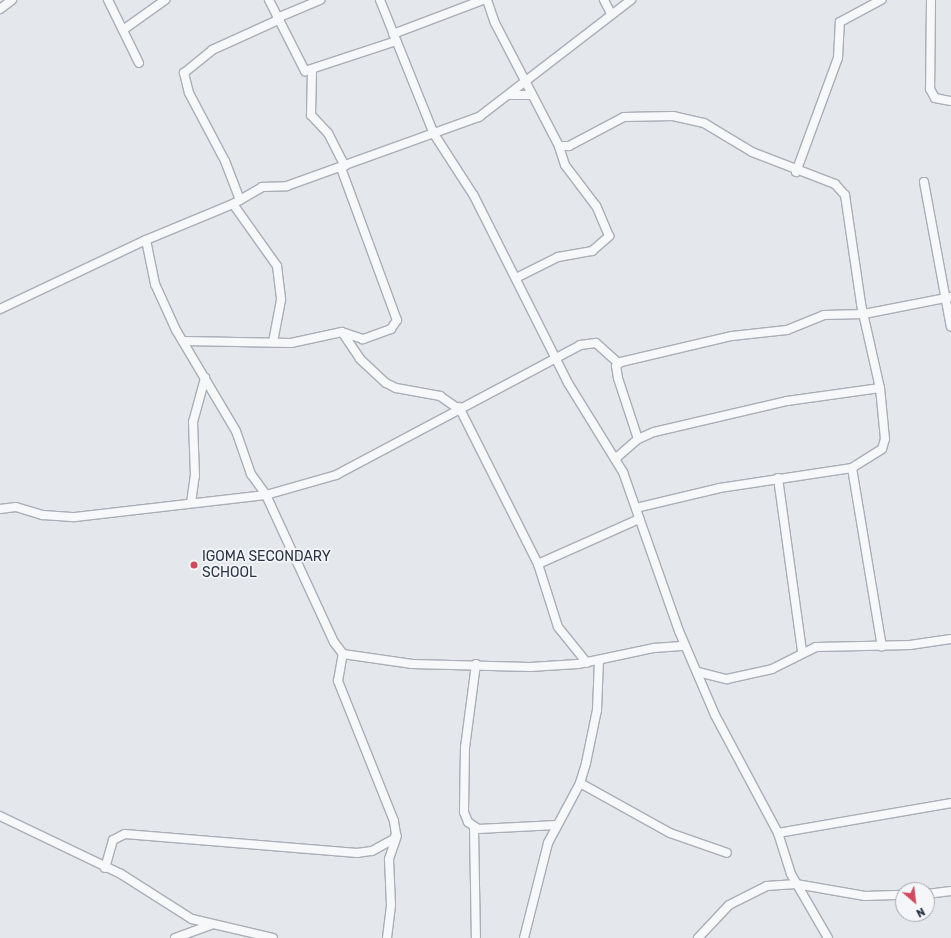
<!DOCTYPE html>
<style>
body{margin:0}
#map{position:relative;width:951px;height:938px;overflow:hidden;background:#e4e7ec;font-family:Rubik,sans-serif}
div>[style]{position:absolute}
.roads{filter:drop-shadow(1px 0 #a9aeb7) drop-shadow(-1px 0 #a9aeb7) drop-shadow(0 1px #a9aeb7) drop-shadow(0 -1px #a9aeb7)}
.minor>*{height:8px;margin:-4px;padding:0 4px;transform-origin:4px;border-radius:4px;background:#f7f8fa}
.dots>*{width:11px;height:11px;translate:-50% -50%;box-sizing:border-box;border:2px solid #f4f6f9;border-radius:50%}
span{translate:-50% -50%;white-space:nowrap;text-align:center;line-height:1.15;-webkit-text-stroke:3.5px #f4f6f9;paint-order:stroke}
.poi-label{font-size:14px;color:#2b3445}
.left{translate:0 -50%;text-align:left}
.north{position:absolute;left:895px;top:882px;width:40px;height:40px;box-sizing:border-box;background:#f4f6f9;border:1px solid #a4a8b1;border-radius:50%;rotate:152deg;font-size:11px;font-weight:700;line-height:16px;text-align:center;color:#2b3445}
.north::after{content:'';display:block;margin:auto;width:14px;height:18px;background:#d1495b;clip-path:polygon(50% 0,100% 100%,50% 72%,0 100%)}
</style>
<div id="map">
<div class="roads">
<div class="minor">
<div style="left:108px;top:0;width:70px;rotate:63.8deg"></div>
<div style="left:269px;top:0;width:80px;rotate:63.1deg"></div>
<div style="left:305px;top:71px;width:96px;rotate:-18.2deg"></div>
<div style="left:380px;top:0;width:144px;rotate:68.1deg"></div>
<div style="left:434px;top:134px;width:74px;rotate:57.2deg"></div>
<div style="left:474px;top:196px;width:209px;rotate:63.3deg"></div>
<div style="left:568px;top:383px;width:105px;rotate:58.3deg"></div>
<div style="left:623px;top:472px;width:169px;rotate:70.6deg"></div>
<div style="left:679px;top:631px;width:91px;rotate:66.8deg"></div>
<div style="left:715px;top:715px;width:134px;rotate:61.9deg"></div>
<div style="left:778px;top:833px;width:43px;rotate:72.4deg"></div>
<div style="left:791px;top:874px;width:74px;rotate:60deg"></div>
<div style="left:487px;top:0;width:24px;rotate:71deg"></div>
<div style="left:495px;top:23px;width:139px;rotate:62.5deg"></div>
<div style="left:559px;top:146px;width:10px"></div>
<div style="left:569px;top:146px;width:62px;rotate:-27.8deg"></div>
<div style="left:624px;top:117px;width:49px;rotate:-1.2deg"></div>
<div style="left:673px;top:116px;width:32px;rotate:13deg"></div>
<div style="left:704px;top:123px;width:56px;rotate:31.1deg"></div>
<div style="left:752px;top:152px;width:89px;rotate:21.1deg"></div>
<div style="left:835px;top:184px;width:15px;rotate:48deg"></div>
<div style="left:845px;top:195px;width:110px;rotate:81.6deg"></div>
<div style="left:861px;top:304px;width:86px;rotate:77.3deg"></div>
<div style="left:880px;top:388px;width:51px;rotate:84.4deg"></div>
<div style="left:885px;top:439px;width:10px;rotate:107deg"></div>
<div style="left:882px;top:449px;width:36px;rotate:148deg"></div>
<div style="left:852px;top:468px;width:134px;rotate:171.4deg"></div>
<div style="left:720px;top:488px;width:86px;rotate:166.6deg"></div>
<div style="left:604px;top:0;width:16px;rotate:63deg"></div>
<div style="left:931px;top:0;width:89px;rotate:90.6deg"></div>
<div style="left:930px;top:89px;width:10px;rotate:61deg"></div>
<div style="left:935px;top:98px;width:16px;rotate:11deg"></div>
<div style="left:0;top:9px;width:15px;rotate:-37deg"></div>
<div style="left:277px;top:18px;width:47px;rotate:-22.7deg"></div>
<div style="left:123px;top:30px;width:52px;rotate:-35.5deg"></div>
<div style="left:393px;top:34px;width:96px;rotate:-20.7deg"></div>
<div style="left:312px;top:71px;width:44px;rotate:91.3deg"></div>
<div style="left:311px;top:115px;width:25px;rotate:47deg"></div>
<div style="left:328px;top:133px;width:37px;rotate:63deg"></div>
<div style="left:510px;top:95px;width:22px"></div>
<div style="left:341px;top:168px;width:162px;rotate:69.8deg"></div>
<div style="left:397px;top:320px;width:11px;rotate:124deg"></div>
<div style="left:391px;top:329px;width:30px;rotate:160deg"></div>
<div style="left:363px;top:339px;width:19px;rotate:-162deg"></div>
<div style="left:796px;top:172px;width:121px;rotate:-69.8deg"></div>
<div style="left:838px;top:58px;width:36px;rotate:-87deg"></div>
<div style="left:840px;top:22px;width:47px;rotate:-28.2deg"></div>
<div style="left:924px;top:182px;width:147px;rotate:79.5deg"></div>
<div style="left:240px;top:200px;width:42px;rotate:-111deg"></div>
<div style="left:225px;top:161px;width:77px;rotate:-117.9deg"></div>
<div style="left:189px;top:93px;width:21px;rotate:-104deg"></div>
<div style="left:184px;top:73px;width:36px;rotate:-39deg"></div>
<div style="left:212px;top:50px;width:72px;rotate:-24.4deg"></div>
<div style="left:233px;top:204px;width:76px;rotate:54.6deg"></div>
<div style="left:277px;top:266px;width:34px;rotate:83deg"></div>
<div style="left:281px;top:300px;width:43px;rotate:100.8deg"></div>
<div style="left:146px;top:240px;width:45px;rotate:78.4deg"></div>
<div style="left:155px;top:284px;width:51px;rotate:65.5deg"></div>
<div style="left:176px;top:330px;width:117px;rotate:59.3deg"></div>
<div style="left:236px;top:431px;width:46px;rotate:70.8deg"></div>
<div style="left:251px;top:474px;width:26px;rotate:54deg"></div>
<div style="left:266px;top:495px;width:162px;rotate:65.2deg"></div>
<div style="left:334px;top:642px;width:15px;rotate:53deg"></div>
<div style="left:343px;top:654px;width:70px;rotate:8.2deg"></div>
<div style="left:412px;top:664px;width:118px;rotate:1.5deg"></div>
<div style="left:530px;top:667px;width:48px;rotate:-3.6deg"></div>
<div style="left:578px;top:664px;width:78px;rotate:-11.9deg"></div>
<div style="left:654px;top:648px;width:31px;rotate:-4deg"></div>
<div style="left:516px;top:278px;width:47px;rotate:-26.6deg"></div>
<div style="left:558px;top:257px;width:35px;rotate:-10deg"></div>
<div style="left:592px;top:251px;width:23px;rotate:-41deg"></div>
<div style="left:609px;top:236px;width:33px;rotate:-113deg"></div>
<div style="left:596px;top:206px;width:51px;rotate:-127.1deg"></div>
<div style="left:565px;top:165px;width:20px;rotate:-108deg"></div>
<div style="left:0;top:309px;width:161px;rotate:-25.3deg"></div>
<div style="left:146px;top:240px;width:94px;rotate:-22.5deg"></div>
<div style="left:233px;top:204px;width:34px;rotate:-30deg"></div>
<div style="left:262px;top:187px;width:25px;rotate:-2deg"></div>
<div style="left:287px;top:186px;width:204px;rotate:-19.8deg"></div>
<div style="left:479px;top:117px;width:192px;rotate:-37.6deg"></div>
<div style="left:183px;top:341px;width:108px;rotate:1.1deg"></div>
<div style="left:291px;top:343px;width:52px;rotate:-12.2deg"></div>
<div style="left:342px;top:332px;width:32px;rotate:56deg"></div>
<div style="left:360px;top:359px;width:35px;rotate:43deg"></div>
<div style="left:386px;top:383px;width:11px;rotate:27deg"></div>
<div style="left:396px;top:388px;width:45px;rotate:10.3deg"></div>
<div style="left:440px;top:396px;width:21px;rotate:35deg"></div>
<div style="left:459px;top:407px;width:176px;rotate:63.3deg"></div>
<div style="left:538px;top:564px;width:111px;rotate:-24deg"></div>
<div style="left:638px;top:439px;width:64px;rotate:-108.2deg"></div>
<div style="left:618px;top:378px;width:12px;rotate:-99deg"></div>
<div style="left:616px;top:366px;width:6px;rotate:-39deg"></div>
<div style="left:621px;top:362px;width:114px;rotate:-13.2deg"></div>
<div style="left:732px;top:336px;width:55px;rotate:-6.2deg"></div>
<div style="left:787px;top:330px;width:40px;rotate:-22deg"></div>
<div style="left:824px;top:315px;width:40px;rotate:-1.4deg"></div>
<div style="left:864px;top:314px;width:89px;rotate:-11.1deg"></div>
<div style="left:615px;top:459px;width:30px;rotate:-41deg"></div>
<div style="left:638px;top:439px;width:17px;rotate:-24deg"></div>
<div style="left:654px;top:432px;width:137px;rotate:-13.1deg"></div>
<div style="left:787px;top:401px;width:94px;rotate:-8deg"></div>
<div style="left:852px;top:468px;width:181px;rotate:80.5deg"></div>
<div style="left:778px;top:478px;width:176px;rotate:82.1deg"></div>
<div style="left:191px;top:503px;width:27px;rotate:-82deg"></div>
<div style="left:195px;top:476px;width:54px;rotate:-92.1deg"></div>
<div style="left:193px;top:422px;width:46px;rotate:-74.7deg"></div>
<div style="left:0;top:509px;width:16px;rotate:-7deg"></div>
<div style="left:16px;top:507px;width:28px;rotate:17deg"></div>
<div style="left:43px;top:515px;width:32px;rotate:4deg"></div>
<div style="left:75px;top:517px;width:192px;rotate:-6.6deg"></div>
<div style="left:266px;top:495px;width:73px;rotate:-15.9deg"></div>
<div style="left:336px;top:475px;width:276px;rotate:-28deg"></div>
<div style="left:580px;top:345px;width:16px;rotate:-7deg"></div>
<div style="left:596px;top:343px;width:30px;rotate:42deg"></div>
<div style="left:538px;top:564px;width:66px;rotate:72.4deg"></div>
<div style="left:558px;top:627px;width:46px;rotate:51.1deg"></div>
<div style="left:476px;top:664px;width:84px;rotate:97.5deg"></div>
<div style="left:465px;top:747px;width:65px;rotate:90.9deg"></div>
<div style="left:464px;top:812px;width:11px;rotate:68deg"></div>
<div style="left:468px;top:822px;width:12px;rotate:35deg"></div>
<div style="left:478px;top:829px;width:79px;rotate:-2.9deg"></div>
<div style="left:698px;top:672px;width:30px;rotate:14deg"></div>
<div style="left:727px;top:679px;width:46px;rotate:-12.5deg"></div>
<div style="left:772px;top:669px;width:49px;rotate:-26.6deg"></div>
<div style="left:816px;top:647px;width:94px;rotate:-1.2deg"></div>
<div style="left:910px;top:645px;width:41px;rotate:-8.3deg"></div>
<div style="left:580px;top:783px;width:103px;rotate:29.1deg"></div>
<div style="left:670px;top:833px;width:60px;rotate:19.3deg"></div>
<div style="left:0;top:816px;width:134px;rotate:25.6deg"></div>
<div style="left:121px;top:874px;width:84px;rotate:32.4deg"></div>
<div style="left:192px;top:919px;width:83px;rotate:13.2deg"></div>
<div style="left:474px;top:828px;width:110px;rotate:89deg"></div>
<div style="left:778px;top:833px;width:176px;rotate:-9.8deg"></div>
<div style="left:105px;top:868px;width:29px;rotate:-74deg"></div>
<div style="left:113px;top:840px;width:13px;rotate:-27deg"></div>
<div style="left:125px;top:834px;width:233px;rotate:4.7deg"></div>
<div style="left:357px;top:853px;width:15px;rotate:-8deg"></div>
<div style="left:372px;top:851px;width:25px;rotate:-29deg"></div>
<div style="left:394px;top:839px;width:5px;rotate:-68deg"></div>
<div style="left:396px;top:834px;width:13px;rotate:-99deg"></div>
<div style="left:394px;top:821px;width:151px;rotate:-111.8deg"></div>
<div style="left:338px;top:681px;width:27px;rotate:-80deg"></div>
<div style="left:927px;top:894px;width:24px;rotate:-7deg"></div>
<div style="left:175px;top:938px;width:38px;rotate:-20deg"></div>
<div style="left:387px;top:938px;width:33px;rotate:-83deg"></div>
<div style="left:391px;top:905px;width:46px;rotate:-92.5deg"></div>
<div style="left:389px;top:859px;width:24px;rotate:-71deg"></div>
<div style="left:524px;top:938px;width:98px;rotate:-75.8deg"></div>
<div style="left:548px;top:843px;width:68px;rotate:-61.9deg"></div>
<div style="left:580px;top:783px;width:21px;rotate:-73deg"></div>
<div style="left:586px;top:763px;width:54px;rotate:-78.3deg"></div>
<div style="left:597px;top:710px;width:49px;rotate:-87.7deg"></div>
<div style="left:698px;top:938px;width:45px;rotate:-46.8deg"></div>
<div style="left:729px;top:905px;width:42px;rotate:-26.6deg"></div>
<div style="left:767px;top:886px;width:29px;rotate:-4deg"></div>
<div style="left:796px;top:884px;width:70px;rotate:9.9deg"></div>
<div style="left:865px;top:896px;width:38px;rotate:-2deg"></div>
</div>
</div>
<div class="dots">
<div style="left:194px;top:565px;background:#d1495b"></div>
</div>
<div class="poi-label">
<span class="left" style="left:202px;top:565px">IGOMA SECONDARY<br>SCHOOL</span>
</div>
<div class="north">N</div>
</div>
